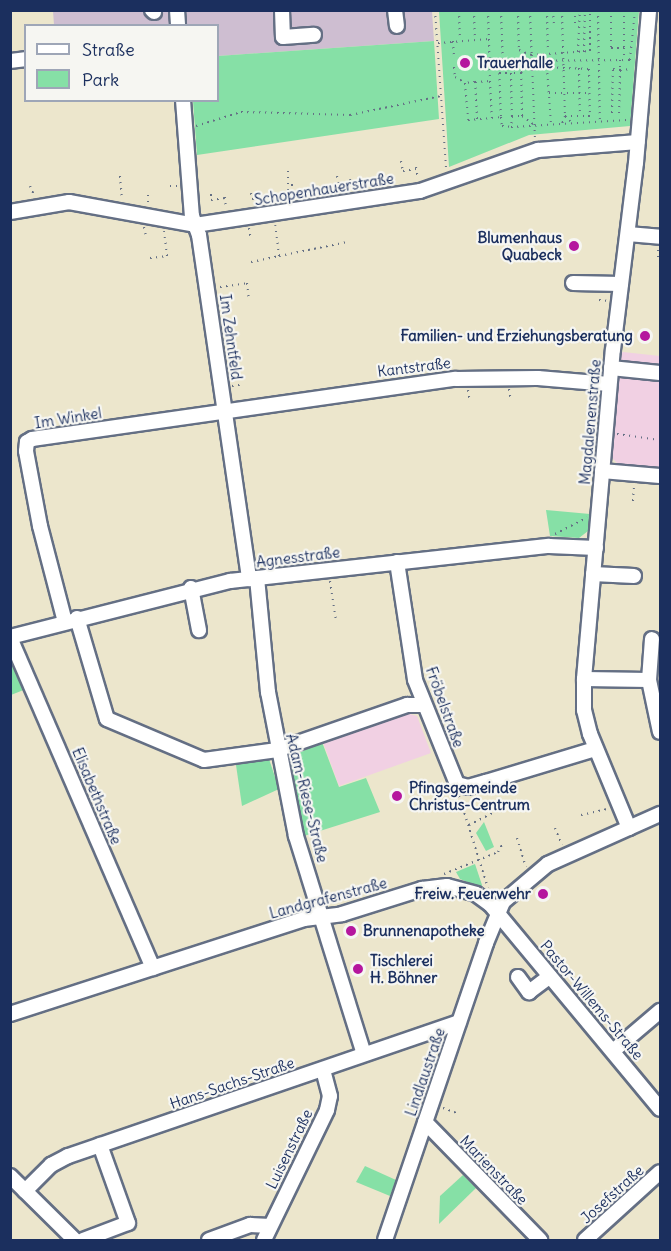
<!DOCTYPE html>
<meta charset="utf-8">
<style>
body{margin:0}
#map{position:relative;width:671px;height:1251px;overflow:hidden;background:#ece6cc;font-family:Delius,sans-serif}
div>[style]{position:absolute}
.built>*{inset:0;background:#f1d0e3}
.industrial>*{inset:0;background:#cebed1}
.green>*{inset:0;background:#86e0a6}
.path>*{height:2px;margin-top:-1px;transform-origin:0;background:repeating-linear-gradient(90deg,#646f84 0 1.5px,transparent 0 6px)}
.roads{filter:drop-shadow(2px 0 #646f84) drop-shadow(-2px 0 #646f84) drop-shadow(0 2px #646f84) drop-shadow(0 -2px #646f84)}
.minor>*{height:14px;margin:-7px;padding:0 7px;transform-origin:7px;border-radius:7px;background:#fff}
.dots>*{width:16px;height:16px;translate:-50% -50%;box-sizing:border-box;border:3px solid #f6f6f2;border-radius:50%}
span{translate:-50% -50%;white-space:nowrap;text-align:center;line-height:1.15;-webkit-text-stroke:4.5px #f6f6f2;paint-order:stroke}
.poi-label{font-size:15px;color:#1b2f5e;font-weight:700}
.left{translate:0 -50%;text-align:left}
.right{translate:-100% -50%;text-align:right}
.street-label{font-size:15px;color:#1b2f5e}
.frame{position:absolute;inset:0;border:12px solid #1b2f5e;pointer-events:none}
.legend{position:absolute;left:24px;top:24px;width:195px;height:78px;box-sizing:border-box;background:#f6f6f2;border:2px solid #9ea6b7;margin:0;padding:8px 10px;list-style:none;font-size:18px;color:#1b2f5e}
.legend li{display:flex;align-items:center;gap:12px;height:30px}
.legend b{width:30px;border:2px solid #9ea6b7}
</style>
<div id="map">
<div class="built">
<div style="clip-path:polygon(623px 352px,660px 356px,660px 468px,619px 465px,610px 456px,619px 354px)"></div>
<div style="clip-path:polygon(406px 713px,417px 716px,431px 753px,339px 786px,323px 742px)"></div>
</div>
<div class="industrial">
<div style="clip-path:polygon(53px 11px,432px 11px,434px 41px,218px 56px,218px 26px,54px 25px)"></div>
</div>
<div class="green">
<div style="clip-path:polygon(439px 11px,639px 11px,630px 126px,529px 135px,449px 167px)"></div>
<div style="clip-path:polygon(434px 41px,439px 119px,197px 155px,193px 101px,218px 100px,218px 56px)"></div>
<div style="clip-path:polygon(546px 510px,590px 514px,588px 531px,579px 538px,550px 536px)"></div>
<div style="clip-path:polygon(10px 653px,26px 689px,11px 695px,10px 695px)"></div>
<div style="clip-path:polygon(322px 742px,339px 787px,366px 778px,380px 812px,304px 836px,286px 759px)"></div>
<div style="clip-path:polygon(269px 759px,279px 789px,242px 806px,236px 765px)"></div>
<div style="clip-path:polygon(484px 822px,494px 847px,486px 851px,476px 833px)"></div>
<div style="clip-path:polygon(475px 864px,482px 885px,482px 888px,460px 879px,456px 872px)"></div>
<div style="clip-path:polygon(365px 1166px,396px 1180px,390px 1196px,356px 1182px)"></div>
<div style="clip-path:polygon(463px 1175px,476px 1188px,439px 1224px,440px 1196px)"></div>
</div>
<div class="path">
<div style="left:435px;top:10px;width:158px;rotate:86deg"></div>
<div style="left:459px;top:10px;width:28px;rotate:88deg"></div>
<div style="left:474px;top:10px;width:28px;rotate:88deg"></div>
<div style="left:488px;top:10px;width:29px;rotate:88deg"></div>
<div style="left:501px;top:10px;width:51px;rotate:87.8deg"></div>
<div style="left:518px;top:10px;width:40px;rotate:88.6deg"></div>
<div style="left:519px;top:50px;width:13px;rotate:23deg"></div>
<div style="left:531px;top:55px;width:59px;rotate:-3.9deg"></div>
<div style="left:590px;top:51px;width:41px;rotate:-90deg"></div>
<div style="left:530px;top:10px;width:128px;rotate:87.8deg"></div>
<div style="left:547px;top:10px;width:41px;rotate:88.6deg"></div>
<div style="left:553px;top:10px;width:16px;rotate:86deg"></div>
<div style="left:562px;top:10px;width:106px;rotate:88.4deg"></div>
<div style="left:565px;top:116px;width:8px;rotate:45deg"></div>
<div style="left:575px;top:10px;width:15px;rotate:90deg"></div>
<div style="left:598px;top:10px;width:110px;rotate:89deg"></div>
<div style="left:611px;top:10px;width:38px;rotate:90deg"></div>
<div style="left:611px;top:48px;width:13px"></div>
<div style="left:624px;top:48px;width:12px;rotate:90deg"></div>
<div style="left:453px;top:41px;width:14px;rotate:86deg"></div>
<div style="left:438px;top:43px;width:51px;rotate:-4.5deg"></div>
<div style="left:489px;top:39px;width:42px;rotate:88.6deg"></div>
<div style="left:624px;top:47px;width:37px;rotate:-90deg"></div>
<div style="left:578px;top:52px;width:42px;rotate:-87.3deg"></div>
<div style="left:584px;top:52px;width:42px;rotate:-88.6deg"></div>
<div style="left:620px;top:60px;width:10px;rotate:90deg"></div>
<div style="left:620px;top:70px;width:11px;rotate:-5deg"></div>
<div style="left:630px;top:60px;width:50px;rotate:-84.3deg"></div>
<div style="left:484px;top:61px;width:148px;rotate:-0.4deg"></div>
<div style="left:499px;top:61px;width:56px;rotate:88deg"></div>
<div style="left:536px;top:61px;width:7px;rotate:63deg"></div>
<div style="left:539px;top:67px;width:50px;rotate:2.3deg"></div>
<div style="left:589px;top:69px;width:47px;rotate:88.8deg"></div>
<div style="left:590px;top:116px;width:25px;rotate:180deg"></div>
<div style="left:565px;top:116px;width:9px;rotate:111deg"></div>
<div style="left:454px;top:67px;width:10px;rotate:84deg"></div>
<div style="left:455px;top:77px;width:10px;rotate:29deg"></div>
<div style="left:547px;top:67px;width:57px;rotate:86deg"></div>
<div style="left:579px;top:68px;width:48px;rotate:88.8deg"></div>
<div style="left:499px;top:73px;width:12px"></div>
<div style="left:521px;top:73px;width:10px;rotate:180deg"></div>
<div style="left:511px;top:73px;width:43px;rotate:88.7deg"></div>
<div style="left:512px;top:116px;width:10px"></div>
<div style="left:522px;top:116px;width:14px;rotate:36deg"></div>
<div style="left:475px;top:82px;width:15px;rotate:-4deg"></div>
<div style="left:490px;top:81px;width:37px;rotate:87deg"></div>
<div style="left:549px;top:93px;width:41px"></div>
<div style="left:612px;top:113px;width:44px;rotate:-88.7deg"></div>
<div style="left:613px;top:69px;width:7px;rotate:8deg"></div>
<div style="left:620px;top:70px;width:43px;rotate:91.3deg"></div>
<div style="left:512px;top:116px;width:11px;rotate:95deg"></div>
<div style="left:511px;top:127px;width:116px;rotate:-3.5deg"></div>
<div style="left:522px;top:116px;width:43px;rotate:-91.3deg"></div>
<div style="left:521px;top:73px;width:15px;rotate:-53deg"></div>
<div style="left:477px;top:119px;width:37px;rotate:-93deg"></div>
<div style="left:475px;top:82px;width:10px;rotate:174deg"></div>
<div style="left:465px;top:83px;width:37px;rotate:85deg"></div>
<div style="left:468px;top:120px;width:33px;rotate:-5deg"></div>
<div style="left:501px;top:117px;width:9px;rotate:84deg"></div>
<div style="left:502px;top:126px;width:9px;rotate:6deg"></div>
<div style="left:196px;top:126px;width:47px;rotate:-17.3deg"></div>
<div style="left:241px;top:112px;width:109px;rotate:1.6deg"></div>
<div style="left:350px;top:115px;width:93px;rotate:-11.8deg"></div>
<div style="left:401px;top:161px;width:10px;rotate:79deg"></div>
<div style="left:403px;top:171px;width:13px;rotate:-9deg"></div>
<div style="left:416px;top:167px;width:12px;rotate:81deg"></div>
<div style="left:288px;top:171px;width:25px;rotate:90deg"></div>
<div style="left:288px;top:196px;width:4px"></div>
<div style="left:120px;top:176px;width:24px;rotate:85deg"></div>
<div style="left:337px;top:176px;width:16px;rotate:76deg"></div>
<div style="left:350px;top:179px;width:5px;rotate:79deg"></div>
<div style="left:351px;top:184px;width:14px;rotate:-8deg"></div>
<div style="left:292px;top:184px;width:10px;rotate:90deg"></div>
<div style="left:30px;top:186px;width:10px;rotate:66deg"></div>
<div style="left:170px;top:186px;width:9px"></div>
<div style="left:316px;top:189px;width:24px;rotate:-7deg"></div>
<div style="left:251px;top:193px;width:6px;rotate:81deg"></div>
<div style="left:252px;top:199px;width:14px;rotate:-8deg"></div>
<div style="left:211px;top:194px;width:6px;rotate:90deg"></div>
<div style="left:211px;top:200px;width:14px;rotate:-8deg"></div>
<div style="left:148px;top:195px;width:9px;rotate:90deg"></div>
<div style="left:225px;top:197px;width:12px;rotate:85deg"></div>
<div style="left:144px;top:227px;width:9px;rotate:77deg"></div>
<div style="left:249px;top:228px;width:12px;rotate:81deg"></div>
<div style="left:279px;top:256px;width:70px;rotate:-11.5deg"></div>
<div style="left:658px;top:257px;width:9px;rotate:-90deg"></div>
<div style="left:150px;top:258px;width:17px;rotate:-7deg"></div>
<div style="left:167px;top:256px;width:25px;rotate:-97deg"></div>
<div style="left:251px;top:262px;width:29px;rotate:-12deg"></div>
<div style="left:279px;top:256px;width:31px;rotate:-97deg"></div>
<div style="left:220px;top:287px;width:27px;rotate:-8deg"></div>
<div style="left:247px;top:283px;width:17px;rotate:83deg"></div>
<div style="left:599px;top:300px;width:9px;rotate:6deg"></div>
<div style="left:231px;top:377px;width:12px;rotate:-9deg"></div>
<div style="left:232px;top:386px;width:12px;rotate:-9deg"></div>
<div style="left:509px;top:389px;width:12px;rotate:81deg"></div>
<div style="left:468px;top:390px;width:12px;rotate:81deg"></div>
<div style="left:617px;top:434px;width:43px;rotate:7.9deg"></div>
<div style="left:633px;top:501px;width:15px;rotate:-86deg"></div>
<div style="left:555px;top:534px;width:36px;rotate:-27deg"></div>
<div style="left:330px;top:581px;width:40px;rotate:81.5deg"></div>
<div style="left:459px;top:796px;width:96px;rotate:72.5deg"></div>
<div style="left:581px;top:815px;width:28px;rotate:-13deg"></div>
<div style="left:469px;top:825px;width:29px;rotate:-27deg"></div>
<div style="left:555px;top:828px;width:18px;rotate:68deg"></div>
<div style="left:517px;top:838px;width:30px;rotate:73deg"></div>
<div style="left:444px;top:874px;width:58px;rotate:-22.2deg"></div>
<div style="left:498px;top:852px;width:10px;rotate:-61deg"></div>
<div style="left:443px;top:1108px;width:15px;rotate:20deg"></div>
</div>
<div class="roads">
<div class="minor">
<div style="left:152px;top:10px;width:3px;rotate:45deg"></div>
<div style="left:177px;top:10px;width:16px;rotate:86deg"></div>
<div style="left:282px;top:10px;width:27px;rotate:88deg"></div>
<div style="left:283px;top:37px;width:31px;rotate:-4deg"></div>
<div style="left:395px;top:10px;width:16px;rotate:83deg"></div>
<div style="left:10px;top:61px;width:16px;rotate:-7deg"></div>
<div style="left:183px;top:100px;width:116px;rotate:85.6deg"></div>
<div style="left:192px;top:216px;width:20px;rotate:70deg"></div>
<div style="left:199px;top:235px;width:348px;rotate:81.7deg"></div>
<div style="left:10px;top:212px;width:60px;rotate:-9.6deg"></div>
<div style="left:69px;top:202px;width:128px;rotate:10.3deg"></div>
<div style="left:195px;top:225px;width:228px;rotate:-8.6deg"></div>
<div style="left:420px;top:191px;width:125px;rotate:-19.2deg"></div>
<div style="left:538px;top:150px;width:100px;rotate:-4.6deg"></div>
<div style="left:628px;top:234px;width:32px;rotate:5deg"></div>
<div style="left:573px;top:283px;width:48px;rotate:1.2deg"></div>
<div style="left:611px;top:368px;width:49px;rotate:5.8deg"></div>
<div style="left:602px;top:471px;width:58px;rotate:4.9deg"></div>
<div style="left:397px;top:562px;width:119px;rotate:81.3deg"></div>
<div style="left:415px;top:680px;width:112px;rotate:68deg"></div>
<div style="left:457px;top:784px;width:11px;rotate:15deg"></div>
<div style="left:468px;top:787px;width:19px;rotate:-16deg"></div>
<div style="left:486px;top:782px;width:114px;rotate:-16.8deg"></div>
<div style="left:593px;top:574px;width:41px;rotate:2.8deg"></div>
<div style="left:257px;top:578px;width:115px;rotate:84.5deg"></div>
<div style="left:268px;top:692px;width:147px;rotate:79deg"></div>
<div style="left:296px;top:836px;width:228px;rotate:72.7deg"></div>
<div style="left:191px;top:588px;width:43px;rotate:79.2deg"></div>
<div style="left:77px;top:618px;width:105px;rotate:73.5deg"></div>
<div style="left:107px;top:719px;width:105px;rotate:22.9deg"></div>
<div style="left:204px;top:760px;width:74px;rotate:-7.8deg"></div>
<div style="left:277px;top:750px;width:138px;rotate:-19.1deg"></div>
<div style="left:407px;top:705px;width:17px"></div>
<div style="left:65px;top:622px;width:99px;rotate:-104.6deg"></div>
<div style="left:40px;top:526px;width:76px;rotate:-100.6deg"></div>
<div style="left:26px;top:451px;width:9px;rotate:-84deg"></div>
<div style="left:27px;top:442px;width:6px;rotate:-31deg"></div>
<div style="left:32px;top:439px;width:428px;rotate:-8.1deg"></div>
<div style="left:456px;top:379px;width:82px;rotate:-0.7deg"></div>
<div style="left:538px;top:378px;width:71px;rotate:4.8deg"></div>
<div style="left:584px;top:679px;width:65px;rotate:0.9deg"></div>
<div style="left:649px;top:680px;width:53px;rotate:78.1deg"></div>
<div style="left:649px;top:680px;width:41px;rotate:-85.8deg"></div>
<div style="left:629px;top:828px;width:102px;rotate:-112.5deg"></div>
<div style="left:590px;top:734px;width:25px;rotate:-104deg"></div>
<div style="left:584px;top:710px;width:31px;rotate:-90deg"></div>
<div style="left:584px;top:679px;width:330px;rotate:-85deg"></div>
<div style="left:613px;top:350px;width:188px;rotate:-83deg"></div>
<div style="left:636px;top:163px;width:154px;rotate:-85.1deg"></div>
<div style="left:153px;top:968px;width:361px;rotate:-113.4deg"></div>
<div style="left:10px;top:637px;width:227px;rotate:-14.3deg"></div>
<div style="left:230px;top:581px;width:321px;rotate:-6.3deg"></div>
<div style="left:549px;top:546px;width:47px;rotate:2.4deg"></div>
<div style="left:518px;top:977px;width:19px;rotate:54deg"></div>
<div style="left:529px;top:992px;width:26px;rotate:-37deg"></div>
<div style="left:10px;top:1014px;width:309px;rotate:-17.9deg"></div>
<div style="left:304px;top:919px;width:38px;rotate:-7deg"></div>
<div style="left:342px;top:914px;width:84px;rotate:-17.4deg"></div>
<div style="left:422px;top:889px;width:25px;rotate:-7deg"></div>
<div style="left:447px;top:886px;width:30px;rotate:15deg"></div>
<div style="left:476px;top:894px;width:17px;rotate:36deg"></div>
<div style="left:490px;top:904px;width:266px;rotate:50.3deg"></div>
<div style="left:613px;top:1051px;width:62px;rotate:-40.4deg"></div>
<div style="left:425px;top:1122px;width:165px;rotate:45.7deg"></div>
<div style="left:10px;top:1176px;width:91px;rotate:44.6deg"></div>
<div style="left:25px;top:1191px;width:37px;rotate:-45deg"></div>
<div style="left:51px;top:1165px;width:19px;rotate:-28deg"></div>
<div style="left:68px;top:1156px;width:413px;rotate:-18.9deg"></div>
<div style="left:83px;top:1240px;width:48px;rotate:-20.7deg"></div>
<div style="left:128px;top:1223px;width:83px;rotate:-109.7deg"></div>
<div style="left:209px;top:1240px;width:44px;rotate:-20.1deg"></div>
<div style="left:250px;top:1225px;width:20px;rotate:3deg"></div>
<div style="left:264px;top:1240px;width:144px;rotate:-64.1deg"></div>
<div style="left:327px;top:1110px;width:14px;rotate:-78deg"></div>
<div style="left:330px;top:1096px;width:27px;rotate:-105deg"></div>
<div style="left:385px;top:1240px;width:314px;rotate:-71.2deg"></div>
<div style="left:486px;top:943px;width:44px;rotate:-67.5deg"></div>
<div style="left:503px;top:902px;width:59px;rotate:-40.2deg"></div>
<div style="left:548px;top:864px;width:123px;rotate:-24.1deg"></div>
<div style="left:585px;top:1240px;width:101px;rotate:-42.2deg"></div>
</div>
</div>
<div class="dots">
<div style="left:465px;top:63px;background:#b5179e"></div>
<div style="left:574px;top:246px;background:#b5179e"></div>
<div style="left:645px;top:336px;background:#b5179e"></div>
<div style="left:397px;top:796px;background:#b5179e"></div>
<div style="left:543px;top:894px;background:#b5179e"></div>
<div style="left:351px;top:931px;background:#b5179e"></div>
<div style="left:358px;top:969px;background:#b5179e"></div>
</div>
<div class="poi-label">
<span class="left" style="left:477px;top:63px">Trauerhalle</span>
<span class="right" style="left:562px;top:246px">Blumenhaus<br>Quabeck</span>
<span class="right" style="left:633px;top:336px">Familien- und Erziehungsberatung</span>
<span class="left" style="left:409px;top:796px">Pfingsgemeinde<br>Christus-Centrum</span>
<span class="right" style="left:531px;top:894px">Freiw. Feuerwehr</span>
<span class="left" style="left:363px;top:931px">Brunnenapotheke</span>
<span class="left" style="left:370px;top:969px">Tischlerei<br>H. Böhner</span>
</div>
<div class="street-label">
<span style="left:324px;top:189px;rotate:-9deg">Schopenhauerstraße</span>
<span style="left:231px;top:337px;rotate:82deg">Im Zehntfeld</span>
<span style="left:414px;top:367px;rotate:-7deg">Kantstraße</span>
<span style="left:68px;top:418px;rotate:-9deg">Im Winkel</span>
<span style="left:590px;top:422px;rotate:-85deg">Magdalenenstraße</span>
<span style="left:298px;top:557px;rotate:-7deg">Agnesstraße</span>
<span style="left:445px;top:707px;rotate:70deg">Fröbelstraße</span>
<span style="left:97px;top:796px;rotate:67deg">Elisabethstraße</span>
<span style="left:307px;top:798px;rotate:76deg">Adam-Riese-Straße</span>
<span style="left:328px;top:898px;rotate:-15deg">Landgrafenstraße</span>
<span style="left:592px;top:1000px;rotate:50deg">Pastor-Willems-Straße</span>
<span style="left:425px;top:1072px;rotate:-71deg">Lindlaustraße</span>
<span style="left:232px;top:1083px;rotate:-19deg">Hans-Sachs-Straße</span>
<span style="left:289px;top:1149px;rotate:-64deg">Luisenstraße</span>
<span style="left:494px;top:1170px;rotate:46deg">Marienstraße</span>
<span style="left:612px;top:1194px;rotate:-42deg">Josefstraße</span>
</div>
<div class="frame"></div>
<ul class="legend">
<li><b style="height:8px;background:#fff"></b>Straße</li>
<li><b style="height:16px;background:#86e0a6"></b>Park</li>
</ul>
</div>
